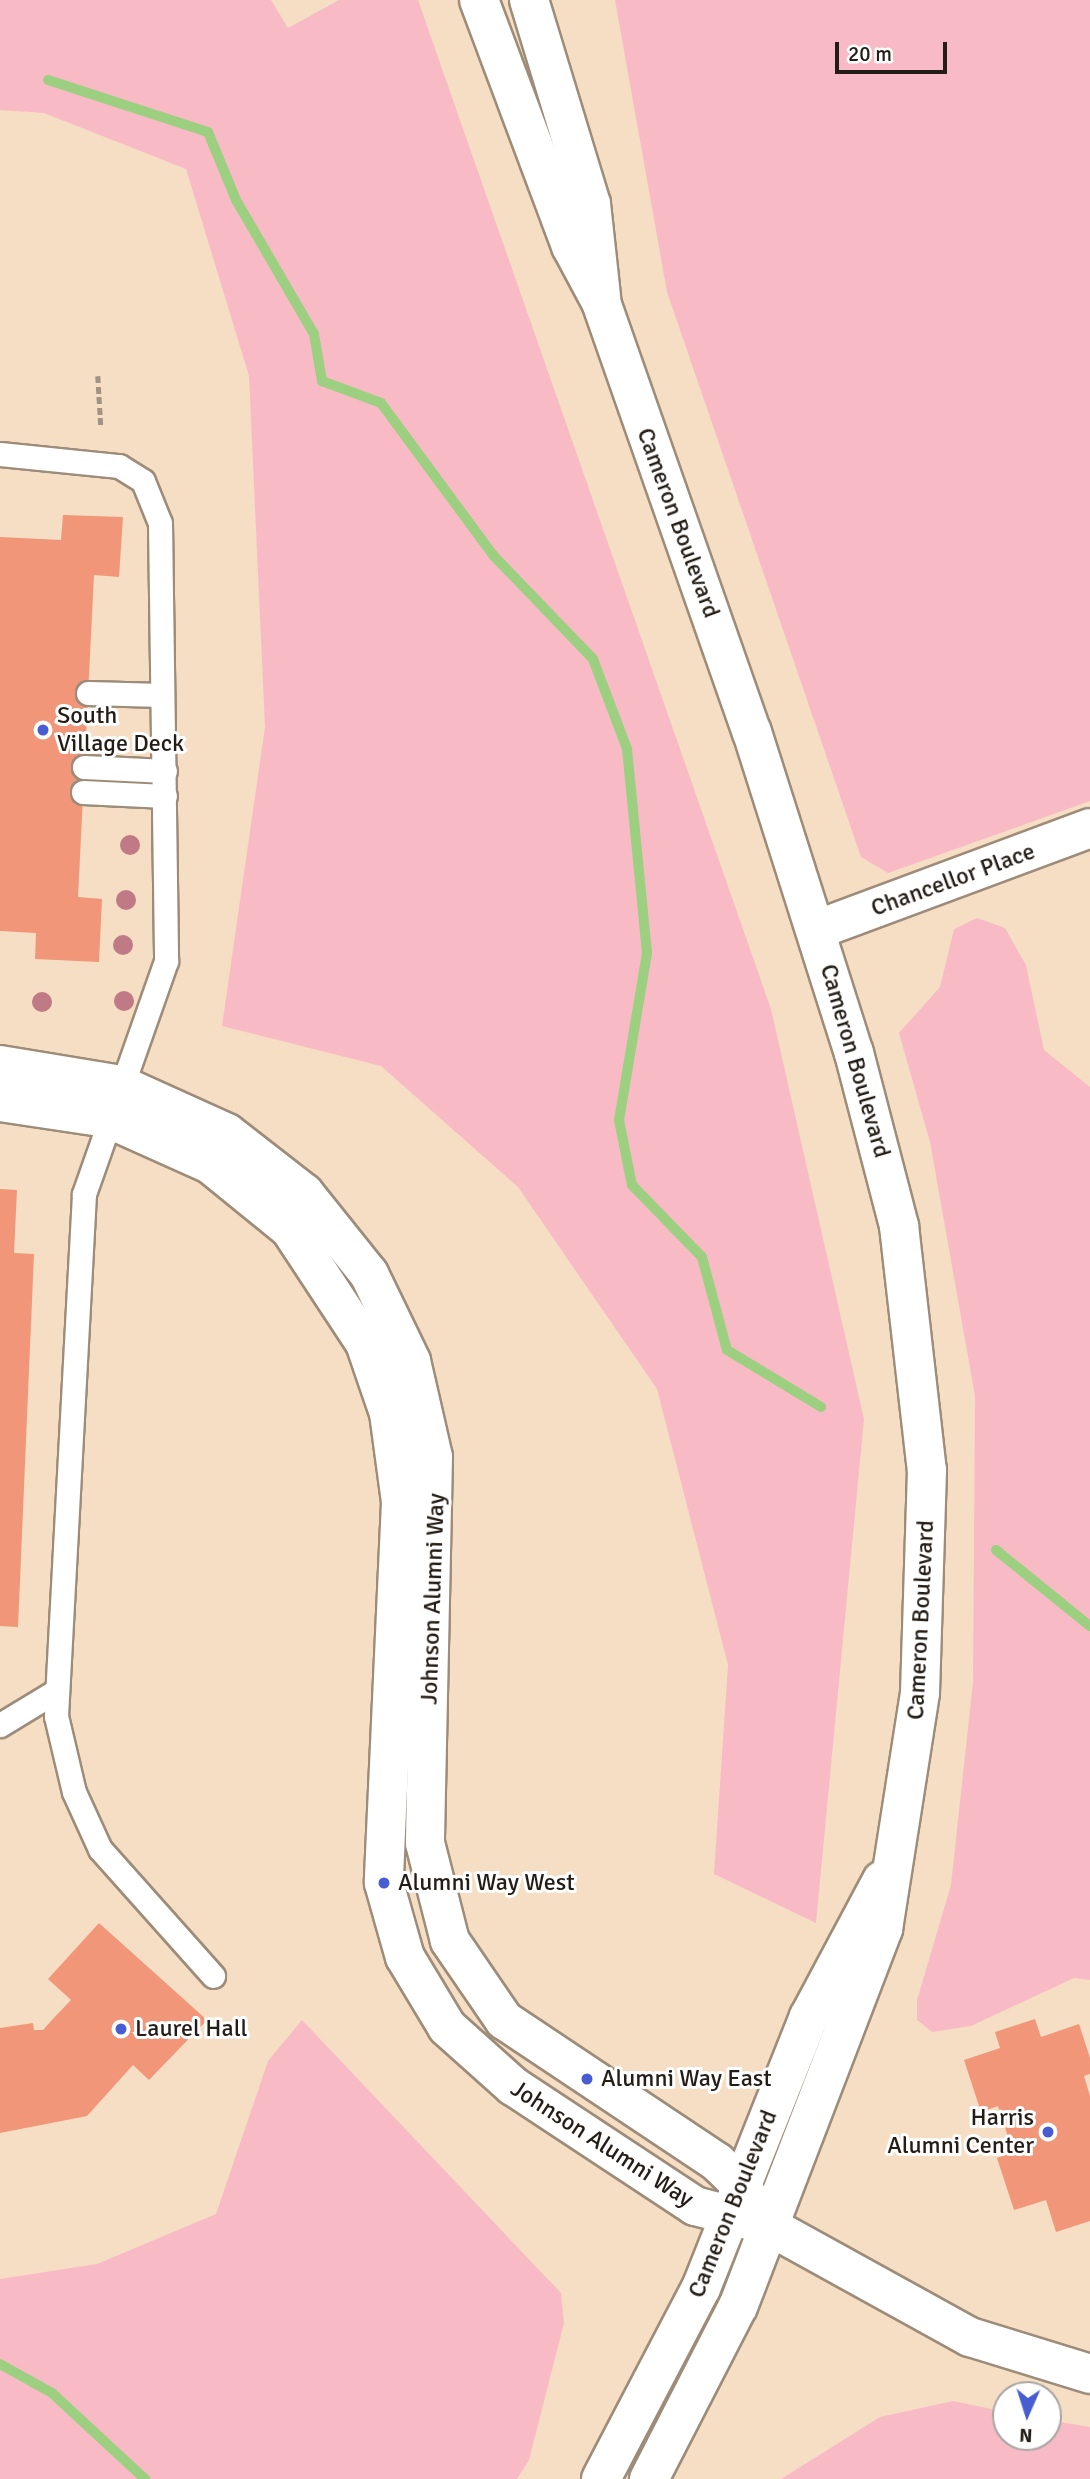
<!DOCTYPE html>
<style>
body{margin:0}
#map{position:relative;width:1090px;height:2479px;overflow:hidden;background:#fdebd6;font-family:Signika,sans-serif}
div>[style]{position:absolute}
.built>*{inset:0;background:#f5dec3}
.green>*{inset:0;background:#f8bbc6}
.stream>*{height:10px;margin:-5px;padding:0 5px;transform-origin:5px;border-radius:5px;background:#9ccf80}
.building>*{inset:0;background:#f19678}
.path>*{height:4.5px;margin-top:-2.25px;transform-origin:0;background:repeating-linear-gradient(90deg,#a09384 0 7px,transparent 0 10.5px)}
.roads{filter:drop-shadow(2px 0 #9d8c79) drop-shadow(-2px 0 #9d8c79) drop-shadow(0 2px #9d8c79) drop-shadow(0 -2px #9d8c79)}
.service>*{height:23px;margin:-11.5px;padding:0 11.5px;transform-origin:11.5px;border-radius:11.5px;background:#fff}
.minor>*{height:38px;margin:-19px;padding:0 19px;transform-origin:19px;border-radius:19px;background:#fff}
.tertiary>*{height:38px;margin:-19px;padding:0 19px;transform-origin:19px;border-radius:19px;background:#fff}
.trees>*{width:20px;height:20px;margin:-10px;border-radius:50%;background:#c07a85}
.dots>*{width:19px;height:19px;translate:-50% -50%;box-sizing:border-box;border:4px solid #fff;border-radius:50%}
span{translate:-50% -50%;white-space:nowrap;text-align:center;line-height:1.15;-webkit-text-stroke:6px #fff;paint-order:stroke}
.street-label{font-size:24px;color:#241d16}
.poi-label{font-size:24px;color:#241d16}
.left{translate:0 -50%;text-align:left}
.right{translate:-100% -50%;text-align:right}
.north{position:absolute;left:992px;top:2381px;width:70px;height:70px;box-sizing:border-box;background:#fff;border:2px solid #a7a5a2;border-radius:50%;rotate:183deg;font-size:19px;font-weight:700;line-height:28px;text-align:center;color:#241d16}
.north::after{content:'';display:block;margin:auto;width:24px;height:32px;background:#475dd1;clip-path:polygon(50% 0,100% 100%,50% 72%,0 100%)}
.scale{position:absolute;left:835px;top:42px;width:112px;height:32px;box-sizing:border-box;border:4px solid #241d16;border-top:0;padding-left:9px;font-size:21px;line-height:24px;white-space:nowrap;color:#241d16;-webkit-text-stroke:5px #fff;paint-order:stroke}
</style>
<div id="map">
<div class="built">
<div style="clip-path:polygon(evenodd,0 0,1090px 0,1090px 2479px,0 2479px,0 0,1006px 2395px,1048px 2395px,1048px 2437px,1006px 2437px,1006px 2395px)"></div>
</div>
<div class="green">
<div style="clip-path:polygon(0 0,271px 0,288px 28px,339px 0,418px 0,771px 1009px,864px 1419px,816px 1923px,714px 1874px,728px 1665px,657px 1389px,518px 1187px,381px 1066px,222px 1026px,265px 727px,249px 376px,186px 169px,44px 113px,0 110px)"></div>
<div style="clip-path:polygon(615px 0,1090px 0,1090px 801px,888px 873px,861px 857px,667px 292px)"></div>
<div style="clip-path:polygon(977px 918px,1005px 928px,1026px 965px,1044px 1050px,1090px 1087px,1090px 1980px,1074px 1978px,971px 2026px,932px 2032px,917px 2020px,917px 2000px,951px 1885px,973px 1682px,975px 1396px,930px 1142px,899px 1033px,940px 987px,954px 929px)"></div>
<div style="clip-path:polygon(302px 2020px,561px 2293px,564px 2323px,529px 2460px,517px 2479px,0 2479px,0 2279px,97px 2264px,216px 2214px,268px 2061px)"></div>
<div style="clip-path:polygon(953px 2401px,1006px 2412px,1006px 2437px,1048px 2437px,1048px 2420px,1090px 2427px,1090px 2479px,781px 2479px,880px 2417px)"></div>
</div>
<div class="stream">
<div style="left:48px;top:80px;width:168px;rotate:18deg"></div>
<div style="left:208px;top:132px;width:74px;rotate:67.6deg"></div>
<div style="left:236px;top:200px;width:155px;rotate:59.8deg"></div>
<div style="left:314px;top:334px;width:48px;rotate:80.3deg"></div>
<div style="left:322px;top:381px;width:63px;rotate:20.4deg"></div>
<div style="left:381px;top:403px;width:189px;rotate:53.6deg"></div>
<div style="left:493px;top:555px;width:144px;rotate:46.1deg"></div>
<div style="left:593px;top:659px;width:96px;rotate:69.3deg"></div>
<div style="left:627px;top:749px;width:205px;rotate:84.4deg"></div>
<div style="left:647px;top:953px;width:169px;rotate:99.5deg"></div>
<div style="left:619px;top:1120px;width:66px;rotate:78.7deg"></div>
<div style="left:632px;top:1185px;width:100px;rotate:45.8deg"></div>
<div style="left:702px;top:1257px;width:96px;rotate:75deg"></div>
<div style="left:727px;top:1350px;width:110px;rotate:31.2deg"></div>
<div style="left:996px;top:1550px;width:121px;rotate:39deg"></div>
<div style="left:0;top:2364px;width:60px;rotate:29.1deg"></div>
<div style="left:52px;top:2393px;width:127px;rotate:42.8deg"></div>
</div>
<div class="building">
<div style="clip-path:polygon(63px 515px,123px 517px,119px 577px,94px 575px,78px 897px,102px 899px,99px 962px,35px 959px,36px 933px,0 931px,0 537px,61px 540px)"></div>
<div style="clip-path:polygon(0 1189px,17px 1190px,14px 1253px,34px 1254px,18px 1627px,0 1626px)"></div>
<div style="clip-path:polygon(99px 1923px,207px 2020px,149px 2080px,133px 2065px,87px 2116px,0 2133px,0 2028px,33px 2023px,34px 2030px,43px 2030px,51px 2021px,71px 2000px,48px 1979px)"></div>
<div style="clip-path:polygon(1035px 2019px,1041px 2037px,1079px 2024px,1090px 2058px,1090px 2074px,1084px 2076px,1090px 2096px,1090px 2221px,1056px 2232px,1046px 2200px,1014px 2210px,997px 2158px,1013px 2152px,998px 2106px,981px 2112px,964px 2060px,1000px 2048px,995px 2032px)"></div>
</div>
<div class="path">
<div style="left:98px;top:376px;width:50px;rotate:86.6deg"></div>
</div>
<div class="roads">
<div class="service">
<div style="left:0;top:454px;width:120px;rotate:5.8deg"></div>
<div style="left:119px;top:466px;width:28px;rotate:32deg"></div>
<div style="left:143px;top:481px;width:45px;rotate:68deg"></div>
<div style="left:160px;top:523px;width:438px;rotate:89.2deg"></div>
<div style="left:166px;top:961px;width:247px;rotate:109.4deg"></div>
<div style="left:84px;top:1194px;width:523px;rotate:93.07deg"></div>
<div style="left:56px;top:1716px;width:78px;rotate:76.7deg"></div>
<div style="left:74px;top:1792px;width:63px;rotate:65.5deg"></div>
<div style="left:100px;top:1849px;width:170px;rotate:48.3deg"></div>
<div style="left:88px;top:693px;width:74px;rotate:1.5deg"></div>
<div style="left:84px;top:767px;width:81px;rotate:2.8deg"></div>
<div style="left:83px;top:792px;width:82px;rotate:2.8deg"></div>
<div style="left:0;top:1725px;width:66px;rotate:-31.3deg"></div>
</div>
<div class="minor">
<div style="left:816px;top:930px;width:292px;rotate:-20.4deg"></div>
</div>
<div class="tertiary">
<div style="left:479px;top:0;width:263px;rotate:69.5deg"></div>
<div style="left:571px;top:246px;width:64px;rotate:61.8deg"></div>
<div style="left:601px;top:302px;width:456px;rotate:70.7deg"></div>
<div style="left:752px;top:732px;width:337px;rotate:72.4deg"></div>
<div style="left:854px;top:1053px;width:179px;rotate:75.4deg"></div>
<div style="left:899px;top:1226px;width:246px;rotate:83.5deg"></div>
<div style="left:927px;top:1470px;width:223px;rotate:91.8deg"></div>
<div style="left:920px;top:1693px;width:239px;rotate:98.9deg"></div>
<div style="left:883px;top:1929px;width:404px;rotate:111deg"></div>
<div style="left:738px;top:2306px;width:195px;rotate:117.2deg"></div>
<div style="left:529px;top:0;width:213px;rotate:73.1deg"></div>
<div style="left:591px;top:204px;width:93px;rotate:83.8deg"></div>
<div style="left:0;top:1065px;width:123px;rotate:9.4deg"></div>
<div style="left:121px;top:1085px;width:116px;rotate:24.4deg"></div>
<div style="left:227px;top:1133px;width:98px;rotate:37.9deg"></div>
<div style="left:304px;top:1193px;width:104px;rotate:51.3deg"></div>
<div style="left:369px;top:1274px;width:97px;rotate:64.2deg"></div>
<div style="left:411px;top:1361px;width:98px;rotate:77.1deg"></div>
<div style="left:433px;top:1457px;width:386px;rotate:91.2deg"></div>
<div style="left:425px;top:1843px;width:101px;rotate:75.7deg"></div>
<div style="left:450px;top:1941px;width:96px;rotate:55.6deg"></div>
<div style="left:504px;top:2020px;width:256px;rotate:33.7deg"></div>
<div style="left:717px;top:2162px;width:30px;rotate:44deg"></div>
<div style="left:739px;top:2183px;width:50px;rotate:56.3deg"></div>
<div style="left:0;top:1102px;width:108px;rotate:8.5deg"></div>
<div style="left:107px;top:1118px;width:113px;rotate:24.1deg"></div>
<div style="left:210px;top:1164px;width:103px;rotate:39.1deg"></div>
<div style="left:290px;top:1229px;width:136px;rotate:56.7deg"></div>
<div style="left:365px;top:1343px;width:74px;rotate:71.1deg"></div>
<div style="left:389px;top:1413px;width:90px;rotate:82.3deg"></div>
<div style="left:401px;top:1502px;width:381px;rotate:92.6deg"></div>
<div style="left:384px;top:1883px;width:77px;rotate:74.2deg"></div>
<div style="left:405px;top:1957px;width:82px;rotate:59deg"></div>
<div style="left:447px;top:2027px;width:89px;rotate:41.8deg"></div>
<div style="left:513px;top:2086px;width:218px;rotate:33.4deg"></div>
<div style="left:695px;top:2206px;width:74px;rotate:14.8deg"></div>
<div style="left:767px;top:2225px;width:232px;rotate:28.9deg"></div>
<div style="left:970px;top:2337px;width:126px;rotate:17.1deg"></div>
<div style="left:601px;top:2479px;width:216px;rotate:-62.4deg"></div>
<div style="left:701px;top:2288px;width:292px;rotate:-68.3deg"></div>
<div style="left:809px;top:2017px;width:155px;rotate:-61.9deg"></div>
</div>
</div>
<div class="trees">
<div style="left:130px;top:845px"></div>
<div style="left:126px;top:900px"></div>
<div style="left:123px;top:945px"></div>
<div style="left:124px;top:1001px"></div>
<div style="left:42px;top:1002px"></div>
</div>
<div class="dots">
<div style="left:43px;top:730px;background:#475dd1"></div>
<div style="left:384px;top:1883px;background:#475dd1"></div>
<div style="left:121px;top:2029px;background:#475dd1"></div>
<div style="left:587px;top:2079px;background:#475dd1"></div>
<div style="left:1048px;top:2132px;background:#475dd1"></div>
</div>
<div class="street-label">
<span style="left:678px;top:523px;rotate:70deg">Cameron Boulevard</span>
<span style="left:953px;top:880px;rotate:-20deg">Chancellor Place</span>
<span style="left:855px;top:1061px;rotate:74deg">Cameron Boulevard</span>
<span style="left:433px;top:1599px;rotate:-88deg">Johnson Alumni Way</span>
<span style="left:921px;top:1620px;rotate:-87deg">Cameron Boulevard</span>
<span style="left:602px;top:2144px;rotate:33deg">Johnson Alumni Way</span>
<span style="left:733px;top:2204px;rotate:-68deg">Cameron Boulevard</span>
</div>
<div class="poi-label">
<span class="left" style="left:57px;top:730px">South<br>Village Deck</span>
<span class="left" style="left:398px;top:1883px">Alumni Way West</span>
<span class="left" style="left:135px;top:2029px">Laurel Hall</span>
<span class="left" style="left:601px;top:2079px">Alumni Way East</span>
<span class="right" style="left:1034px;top:2132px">Harris<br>Alumni Center</span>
</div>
<div class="north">N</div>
<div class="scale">20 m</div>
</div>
